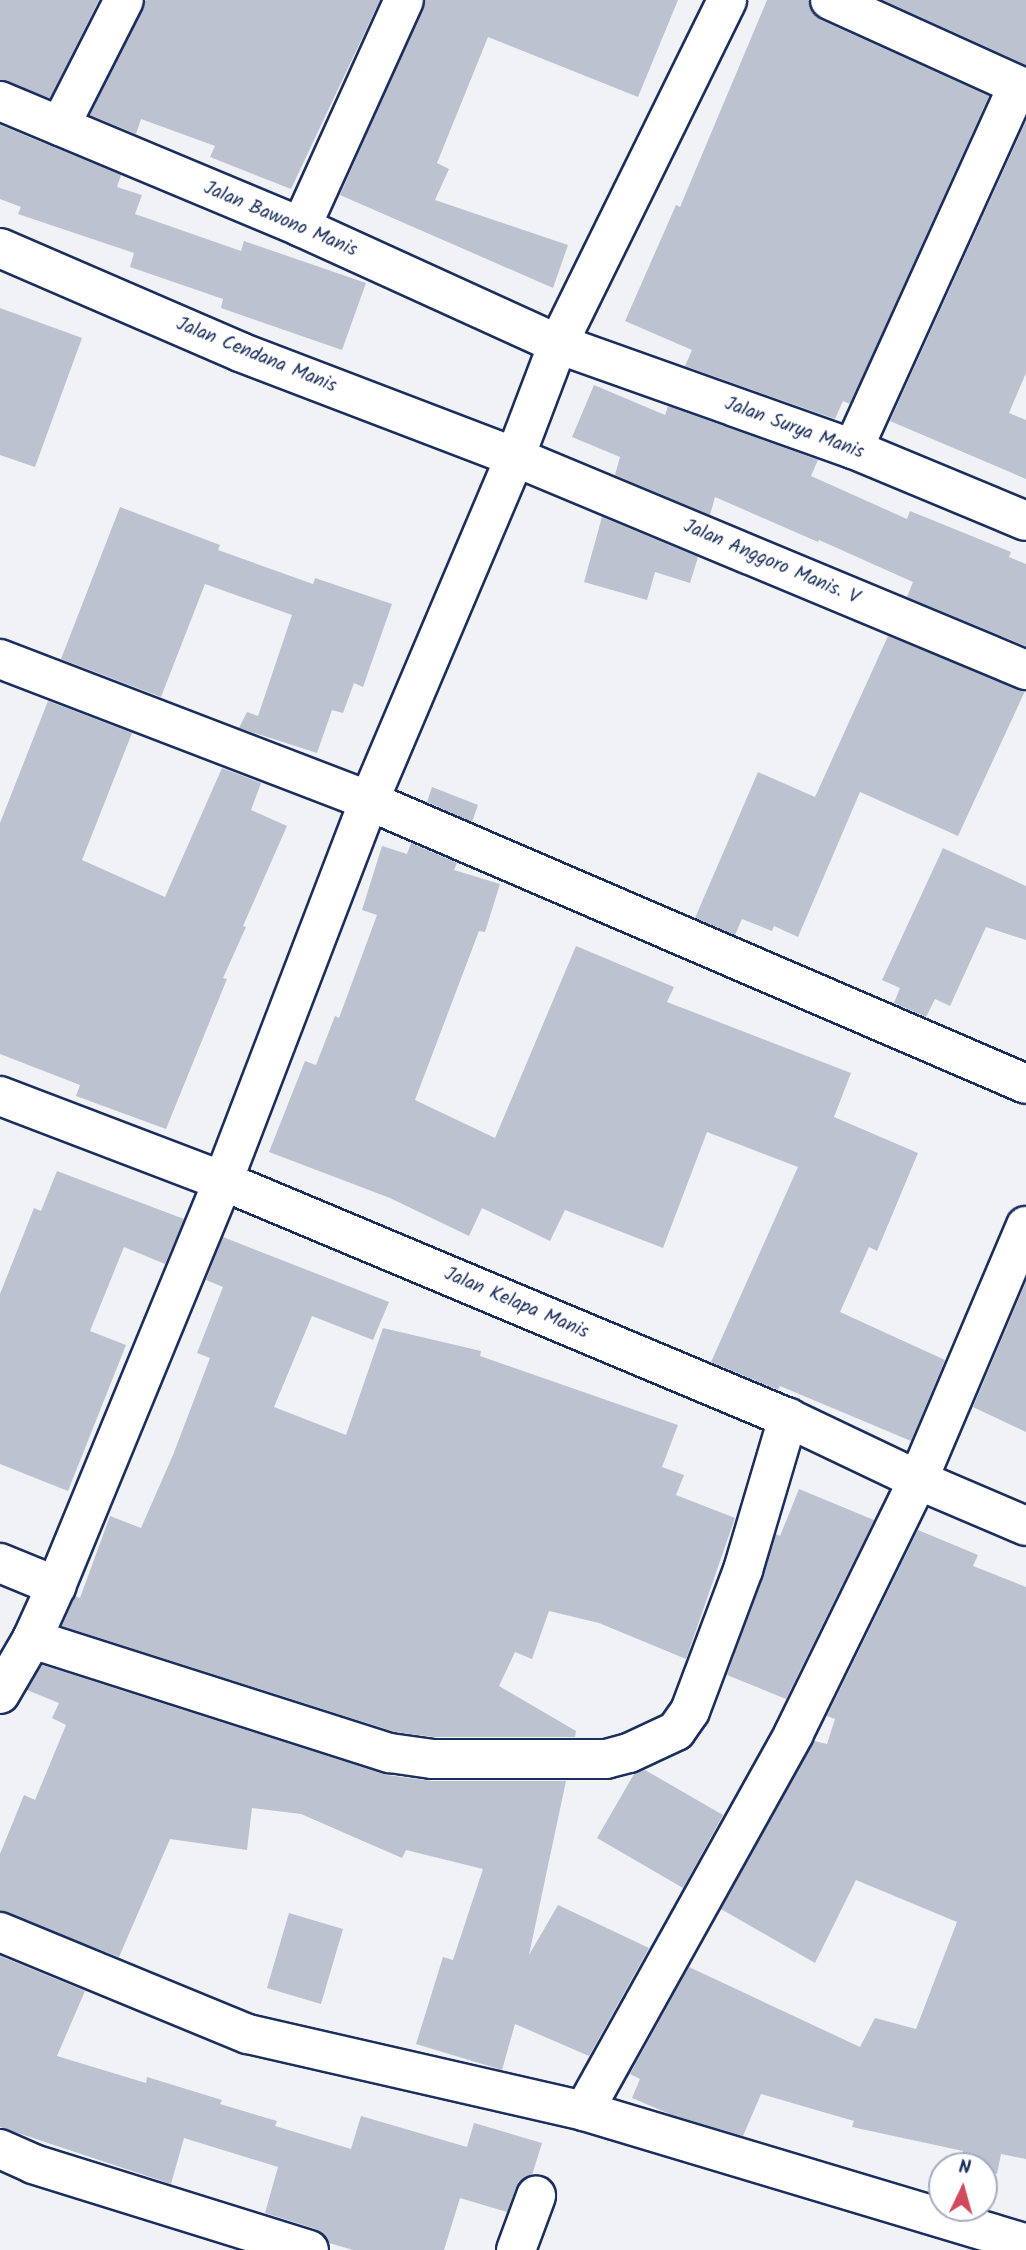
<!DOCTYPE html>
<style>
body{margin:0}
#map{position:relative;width:1026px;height:2250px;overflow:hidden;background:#f1f2f5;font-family:Kalam,sans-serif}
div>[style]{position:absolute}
.building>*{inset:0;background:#bcc2d0}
.roads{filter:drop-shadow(2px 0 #1b2f5e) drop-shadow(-2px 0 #1b2f5e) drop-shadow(0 2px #1b2f5e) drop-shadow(0 -2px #1b2f5e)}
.street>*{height:38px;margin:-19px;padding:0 19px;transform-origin:19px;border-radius:19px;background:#fff}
.secondary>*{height:38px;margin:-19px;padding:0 19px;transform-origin:19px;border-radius:19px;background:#fff}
span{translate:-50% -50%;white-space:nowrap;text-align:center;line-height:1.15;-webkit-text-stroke:5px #fff;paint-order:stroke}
.street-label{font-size:19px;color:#1b2f5e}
.north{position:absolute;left:928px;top:2152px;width:70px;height:70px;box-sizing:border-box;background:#fff;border:2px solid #a4acbf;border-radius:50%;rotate:5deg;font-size:19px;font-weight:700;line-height:28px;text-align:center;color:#1b2f5e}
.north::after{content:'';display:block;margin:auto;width:24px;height:32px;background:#d1495b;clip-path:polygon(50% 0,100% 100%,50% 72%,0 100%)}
</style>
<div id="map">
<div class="building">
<div style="clip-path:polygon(0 0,99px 0,50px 98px,0 80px)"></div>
<div style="clip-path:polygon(146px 0,380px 0,291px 189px,210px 157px,215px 146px,141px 119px,136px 134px,90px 115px)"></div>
<div style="clip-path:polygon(426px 0,678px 0,638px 97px,488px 37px,437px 163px,449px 169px,435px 200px,568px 245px,553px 288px,340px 195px)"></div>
<div style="clip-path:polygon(767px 0,808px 0,812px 12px,821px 20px,989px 96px,850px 404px,843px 401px,835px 419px,685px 366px,692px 350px,625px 321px,676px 205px,680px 207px)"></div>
<div style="clip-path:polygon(883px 0,1026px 0,1026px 65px)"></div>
<div style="clip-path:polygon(1026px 121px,1026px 373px,1009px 413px,1026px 420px,1026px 479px,890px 421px)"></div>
<div style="clip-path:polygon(0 125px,121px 175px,117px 187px,142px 195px,135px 214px,241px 251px,244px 241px,366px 283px,342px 350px,221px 308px,223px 299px,130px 267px,134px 253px,18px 214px,21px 207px,0 199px)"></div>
<div style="clip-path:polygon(0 308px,82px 338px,35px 467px,0 455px)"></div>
<div style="clip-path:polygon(594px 385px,665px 415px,668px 406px,818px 460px,811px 476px,907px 519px,910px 511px,1011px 552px,1009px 557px,1026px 564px,1026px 646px,907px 597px,913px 582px,819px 540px,818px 542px,715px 497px,710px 515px,615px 475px,620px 457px,572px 437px)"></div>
<div style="clip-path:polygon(120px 507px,220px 545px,218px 550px,313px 584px,315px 578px,392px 604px,363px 687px,354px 683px,343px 713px,332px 710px,317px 753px,239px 728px,247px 712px,258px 716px,292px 615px,205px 584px,161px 697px,61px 659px)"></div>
<div style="clip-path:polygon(602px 517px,698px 557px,690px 583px,655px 572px,647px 600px,584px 582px)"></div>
<div style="clip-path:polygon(888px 636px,1025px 691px,958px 836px,860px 792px,798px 937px,774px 926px,772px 931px,742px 919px,735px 935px,695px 918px,758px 772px,815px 797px)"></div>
<div style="clip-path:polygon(48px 701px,132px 733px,82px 860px,165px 897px,222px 768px,261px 783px,251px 810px,287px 826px,243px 926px,246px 927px,223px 978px,227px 979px,166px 1129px,76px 1096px,80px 1085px,0 1054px,0 823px)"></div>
<div style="clip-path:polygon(432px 787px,478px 805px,472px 822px,427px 802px)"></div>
<div style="clip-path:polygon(411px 843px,457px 863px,454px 870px,500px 884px,485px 932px,479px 931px,415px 1100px,495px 1138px,576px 946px,674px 987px,667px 1002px,851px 1073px,834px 1117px,918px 1153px,877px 1251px,869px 1247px,840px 1312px,945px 1360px,911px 1441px,780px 1386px,778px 1390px,711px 1362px,798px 1167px,707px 1132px,663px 1248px,565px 1210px,550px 1241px,482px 1208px,469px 1236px,390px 1198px,269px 1152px,305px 1061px,316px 1065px,335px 1016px,339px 1018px,377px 915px,362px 910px,382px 846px,407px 854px)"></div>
<div style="clip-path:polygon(943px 848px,1026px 886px,1026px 940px,986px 927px,950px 1006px,935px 999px,926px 1017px,894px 1003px,900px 988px,882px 980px)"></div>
<div style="clip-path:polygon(57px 1171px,184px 1219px,165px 1264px,124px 1247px,90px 1331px,126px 1345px,68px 1491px,0 1464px,0 1294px,34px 1208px,41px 1211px)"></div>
<div style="clip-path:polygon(223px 1237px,389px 1302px,373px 1340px,312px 1316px,274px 1407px,346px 1435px,383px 1328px,481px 1351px,480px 1356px,678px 1425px,662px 1467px,684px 1475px,676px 1495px,735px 1518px,686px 1659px,599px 1623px,549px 1611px,532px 1659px,515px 1652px,499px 1686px,576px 1731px,575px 1737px,434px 1737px,395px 1732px,62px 1626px,75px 1596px,80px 1598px,110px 1516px,141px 1528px,173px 1455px,210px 1358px,197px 1353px,223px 1287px,206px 1280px)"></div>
<div style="clip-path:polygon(1026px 1282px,1026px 1432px,973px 1407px)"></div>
<div style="clip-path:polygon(799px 1489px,874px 1520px,786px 1699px,727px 1675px,776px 1534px,780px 1536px)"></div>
<div style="clip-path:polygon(918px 1530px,978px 1555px,973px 1566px,1026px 1587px,1026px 2159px,1001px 2154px,997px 2174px,984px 2171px,984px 2166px,961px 2166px,963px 2151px,852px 2127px,854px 2121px,761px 2094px,743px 2136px,672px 2115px,632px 2098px,640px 2079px,630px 2074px,689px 1967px,860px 2047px,875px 2018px,916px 2029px,957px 1922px,856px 1880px,815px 1963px,721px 1909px,814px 1741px,827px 1744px,835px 1719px,827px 1716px)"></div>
<div style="clip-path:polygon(42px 1665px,387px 1775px,432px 1781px,566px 1781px,529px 1955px,558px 1905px,649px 1948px,589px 2056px,515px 2024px,502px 2070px,416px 2044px,443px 1957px,453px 1960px,483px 1869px,406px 1850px,402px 1858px,301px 1814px,252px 1808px,247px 1850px,170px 1839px,119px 1957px,0 1911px,0 1854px,24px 1795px,35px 1800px,66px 1725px,52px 1718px,59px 1703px,27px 1690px)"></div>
<div style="clip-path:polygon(645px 1770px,723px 1815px,683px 1888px,597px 1838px,634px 1774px)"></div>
<div style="clip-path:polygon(289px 1913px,343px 1929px,321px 2004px,267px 1988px)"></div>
<div style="clip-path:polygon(0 1956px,85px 1991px,57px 2056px,146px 2083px,147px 2077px,222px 2100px,220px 2104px,277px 2121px,275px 2126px,351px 2149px,361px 2116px,467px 2147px,474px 2123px,542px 2143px,532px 2175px,523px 2179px,516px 2188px,507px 2212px,460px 2198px,444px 2250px,353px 2250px,329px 2243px,316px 2229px,265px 2213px,278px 2167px,184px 2138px,171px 2184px,0 2127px)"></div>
</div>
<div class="roads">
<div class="street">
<div style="left:830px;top:0;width:215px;rotate:24.4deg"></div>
<div style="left:0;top:101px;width:326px;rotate:22.7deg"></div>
<div style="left:301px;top:227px;width:282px;rotate:24.5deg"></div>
<div style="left:558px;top:344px;width:313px;rotate:19.6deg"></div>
<div style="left:853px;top:449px;width:187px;rotate:22.6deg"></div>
<div style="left:60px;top:126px;width:141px;rotate:-63.1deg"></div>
<div style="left:301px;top:227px;width:249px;rotate:-65.6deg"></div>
<div style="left:0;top:248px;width:262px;rotate:23.4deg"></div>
<div style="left:240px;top:352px;width:294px;rotate:20.9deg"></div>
<div style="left:515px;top:457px;width:554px;rotate:22.63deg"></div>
<div style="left:853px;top:449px;width:399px;rotate:-65.6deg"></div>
<div style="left:0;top:659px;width:395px;rotate:21deg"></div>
<div style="left:369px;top:801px;width:715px;rotate:23.3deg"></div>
<div style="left:0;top:1563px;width:61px;rotate:22.3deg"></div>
<div style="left:32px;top:1639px;width:376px;rotate:17.7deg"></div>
<div style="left:390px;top:1753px;width:42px;rotate:8.1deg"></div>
<div style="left:432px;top:1759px;width:174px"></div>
<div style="left:606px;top:1759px;width:24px;rotate:-15deg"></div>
<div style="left:629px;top:1753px;width:52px;rotate:-25.1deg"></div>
<div style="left:676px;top:1731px;width:24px;rotate:-55deg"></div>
<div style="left:690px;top:1711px;width:151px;rotate:-69.4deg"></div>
<div style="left:743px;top:1570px;width:159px;rotate:-73.5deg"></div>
<div style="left:0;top:1694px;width:64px;rotate:-59.8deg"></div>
<div style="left:32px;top:1639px;width:58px;rotate:-65.6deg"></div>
<div style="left:56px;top:1586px;width:438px;rotate:-67.6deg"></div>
<div style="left:223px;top:1181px;width:407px;rotate:-69deg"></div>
<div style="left:369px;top:801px;width:374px;rotate:-67deg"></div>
<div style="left:515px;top:457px;width:121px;rotate:-69.2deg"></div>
<div style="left:558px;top:344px;width:383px;rotate:-63.8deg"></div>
<div style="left:0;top:1932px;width:268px;rotate:22.4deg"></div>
<div style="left:248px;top:2034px;width:345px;rotate:12.9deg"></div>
<div style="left:584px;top:2111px;width:462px;rotate:16.7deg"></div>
<div style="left:584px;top:2111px;width:432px;rotate:-60.9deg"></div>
<div style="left:794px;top:1733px;width:282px;rotate:-63.9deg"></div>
<div style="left:918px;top:1480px;width:276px;rotate:-67deg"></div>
<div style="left:0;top:2149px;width:36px;rotate:24deg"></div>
<div style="left:33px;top:2164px;width:289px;rotate:17.3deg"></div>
<div style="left:516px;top:2250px;width:58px;rotate:-69.7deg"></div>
</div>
<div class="secondary">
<div style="left:0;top:1096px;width:239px;rotate:20.9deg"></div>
<div style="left:223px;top:1181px;width:613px;rotate:22.76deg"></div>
<div style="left:788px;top:1418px;width:144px;rotate:25.5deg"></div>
<div style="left:918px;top:1480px;width:117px;rotate:23.1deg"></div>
</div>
</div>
<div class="street-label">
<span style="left:280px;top:220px;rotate:23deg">Jalan Bawono Manis</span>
<span style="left:256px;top:356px;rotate:22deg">Jalan Cendana Manis</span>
<span style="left:794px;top:429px;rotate:20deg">Jalan Surya Manis</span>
<span style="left:771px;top:563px;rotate:23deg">Jalan Anggoro Manis. V</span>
<span style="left:516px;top:1304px;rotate:23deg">Jalan Kelapa Manis</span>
</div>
<div class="north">N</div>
</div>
